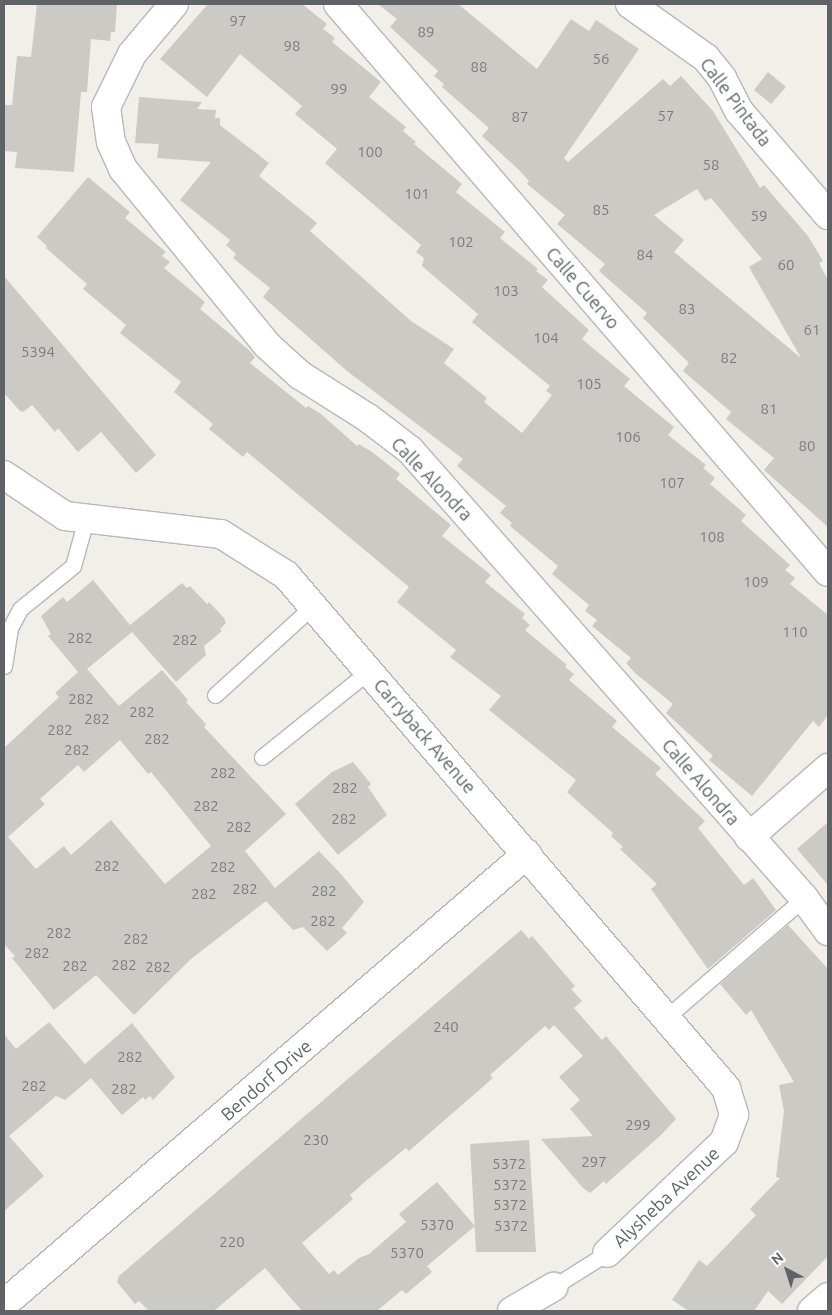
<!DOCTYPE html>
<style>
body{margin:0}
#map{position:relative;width:832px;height:1315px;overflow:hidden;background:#f1efe8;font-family:Ubuntu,sans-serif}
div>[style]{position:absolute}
.building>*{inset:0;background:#cccac5}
.roads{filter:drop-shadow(1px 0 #b5b8bc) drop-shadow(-1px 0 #b5b8bc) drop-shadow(0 1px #b5b8bc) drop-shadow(0 -1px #b5b8bc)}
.service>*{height:15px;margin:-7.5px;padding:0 7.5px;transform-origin:7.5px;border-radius:7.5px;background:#fff}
.minor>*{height:28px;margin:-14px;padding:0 14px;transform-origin:14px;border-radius:14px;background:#fff}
span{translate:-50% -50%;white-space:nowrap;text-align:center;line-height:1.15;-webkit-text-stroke:4.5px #fff;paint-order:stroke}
.number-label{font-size:15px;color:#7a7d7f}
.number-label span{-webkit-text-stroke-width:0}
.street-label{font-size:18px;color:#5f6368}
.frame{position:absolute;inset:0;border:5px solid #5f6368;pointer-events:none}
.north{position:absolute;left:762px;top:1245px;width:50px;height:50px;-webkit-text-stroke:4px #fff;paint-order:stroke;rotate:320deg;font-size:14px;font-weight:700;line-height:20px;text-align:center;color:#5f6368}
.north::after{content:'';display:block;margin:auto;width:18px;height:22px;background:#5f6368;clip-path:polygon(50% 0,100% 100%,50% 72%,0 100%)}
</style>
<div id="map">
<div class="building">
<div style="clip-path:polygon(37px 4px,117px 4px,115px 32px,111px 32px,110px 41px,91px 39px,87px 92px,81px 92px,74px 172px,15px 168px,17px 152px,4px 151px,4px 105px,12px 105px,17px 56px,31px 57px)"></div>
<div style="clip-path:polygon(208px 4px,302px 4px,327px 24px,323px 29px,335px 38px,332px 42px,381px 82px,369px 97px,406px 127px,403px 131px,416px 142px,414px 144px,462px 184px,456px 192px,505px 232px,500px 238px,538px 269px,536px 271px,548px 280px,542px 287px,589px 330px,582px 339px,630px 379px,624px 386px,674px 427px,668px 435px,706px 465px,703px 468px,715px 478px,710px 484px,746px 515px,741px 521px,790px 565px,785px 570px,795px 578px,790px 584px,828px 615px,828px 715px,819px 727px,813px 721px,752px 796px,709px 760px,713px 756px,666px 713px,673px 704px,635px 673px,626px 663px,631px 658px,592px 626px,597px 620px,585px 611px,589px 605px,552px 574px,558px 566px,510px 526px,512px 523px,500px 513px,506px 506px,457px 466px,463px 459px,347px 371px,263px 297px,270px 288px,233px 258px,236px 254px,226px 245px,230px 240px,180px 200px,211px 162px,157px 158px,159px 144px,135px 143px,139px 97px,202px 102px,197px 109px,216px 110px,215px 118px,220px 118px,220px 125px,269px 163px,259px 176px,317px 223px,310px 231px,411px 321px,454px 349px,444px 363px,487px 398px,484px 402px,522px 433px,552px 395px,546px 391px,550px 386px,472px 322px,478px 314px,422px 266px,424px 258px,416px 252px,421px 245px,325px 163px,337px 149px,295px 114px,302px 106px,240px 54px,207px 97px,160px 59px)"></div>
<div style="clip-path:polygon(evenodd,378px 4px,458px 4px,537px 69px,571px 19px,589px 31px,596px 20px,639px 49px,564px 158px,568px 162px,663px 79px,670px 86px,681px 76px,713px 111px,760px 188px,764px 185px,808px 236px,823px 261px,819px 263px,828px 280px,828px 527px,764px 470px,774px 458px,726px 419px,731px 412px,683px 371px,689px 363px,643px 318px,647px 313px,599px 271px,605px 264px,557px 224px,565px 215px,527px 184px,529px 181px,519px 170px,482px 136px,489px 128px,442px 87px,444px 84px,434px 76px,438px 71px,390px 27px,397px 19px,378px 4px,697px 189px,705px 201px,711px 198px,762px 259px,749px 267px,801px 358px,674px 252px,684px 240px,654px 215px,697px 189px)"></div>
<div style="clip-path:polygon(768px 72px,786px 87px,771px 104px,754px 90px)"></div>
<div style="clip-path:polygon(88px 177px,130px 212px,125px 218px,166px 252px,162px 256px,170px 262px,164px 268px,205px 302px,200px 309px,249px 350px,255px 357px,250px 363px,306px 408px,308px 406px,321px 414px,357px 446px,359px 444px,372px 452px,400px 474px,396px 479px,451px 525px,442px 536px,491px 575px,485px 582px,525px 614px,522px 618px,530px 625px,525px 630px,567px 665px,565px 667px,574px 674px,569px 680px,617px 721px,612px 727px,661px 768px,655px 774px,705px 821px,698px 828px,744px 885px,753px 878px,776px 910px,708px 969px,651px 889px,657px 884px,620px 849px,623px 847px,611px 836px,613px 833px,567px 792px,576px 780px,489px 710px,501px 696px,450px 657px,456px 650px,397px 602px,409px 587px,247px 452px,243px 457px,209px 429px,213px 424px,174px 392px,181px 382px,120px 333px,126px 325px,83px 289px,87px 284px,46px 248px,47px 246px,37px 237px)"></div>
<div style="clip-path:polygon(4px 276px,156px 455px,136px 473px,101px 432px,78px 452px,58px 428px,55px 432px,32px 405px,23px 412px,20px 411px,4px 393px)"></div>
<div style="clip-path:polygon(evenodd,93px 580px,130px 625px,182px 583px,187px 588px,190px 586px,207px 604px,209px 602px,224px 618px,226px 623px,220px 629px,222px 631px,204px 646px,206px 655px,176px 682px,132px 632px,87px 669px,119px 706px,162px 670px,188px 700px,186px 702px,206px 724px,204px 727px,286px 814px,245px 851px,275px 888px,319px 851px,340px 873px,364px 902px,342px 928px,347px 933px,327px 951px,303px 927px,293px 930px,266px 901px,191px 959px,134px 1015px,96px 975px,54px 1010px,12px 958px,15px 956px,4px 944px,4px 748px,59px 697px,55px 693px,78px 672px,48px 636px,51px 634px,41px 616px,63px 597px,67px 602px,93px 580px,120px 740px,148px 774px,151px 772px,211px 846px,165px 884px,111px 820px,71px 855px,64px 846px,36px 869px,8px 837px,45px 804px,40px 799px,78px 765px,84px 772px,120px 740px)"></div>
<div style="clip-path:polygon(353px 762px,371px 784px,368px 787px,387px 815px,338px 855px,295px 804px,332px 772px)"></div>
<div style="clip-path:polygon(828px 822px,828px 885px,797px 849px)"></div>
<div style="clip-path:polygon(788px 925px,828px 969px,828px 1256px,782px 1304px,768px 1291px,754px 1311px,689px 1311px,672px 1300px,699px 1260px,707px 1266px,756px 1215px,750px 1209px,780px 1178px,776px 1177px,784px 1111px,779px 1085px,794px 1082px,751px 1010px,746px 1015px,720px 984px)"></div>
<div style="clip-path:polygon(521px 930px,529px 939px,532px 936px,575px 986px,571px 989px,582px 1001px,574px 1008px,602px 1040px,606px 1036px,676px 1119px,662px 1134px,606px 1184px,604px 1181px,590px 1193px,583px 1188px,541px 1139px,593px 1136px,570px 1109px,580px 1100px,559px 1077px,583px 1056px,554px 1025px,549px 1030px,545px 1026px,490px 1075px,493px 1078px,409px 1151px,406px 1148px,367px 1180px,350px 1195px,353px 1199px,302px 1243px,329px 1274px,334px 1270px,338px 1275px,359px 1258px,369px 1254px,406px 1222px,399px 1214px,437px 1182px,475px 1226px,427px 1266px,432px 1272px,406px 1294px,402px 1290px,377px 1311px,302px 1311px,265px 1268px,214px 1311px,149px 1311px,139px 1301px,135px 1304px,117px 1282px,119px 1276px)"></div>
<div style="clip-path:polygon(49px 1022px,85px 1064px,132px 1023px,175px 1077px,153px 1100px,150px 1096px,145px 1100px,143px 1097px,122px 1115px,91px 1078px,65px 1100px,56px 1096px,9px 1136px,44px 1176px,4px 1211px,4px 1034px,16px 1049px)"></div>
<div style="clip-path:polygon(529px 1140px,536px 1252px,476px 1252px,470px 1144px)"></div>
</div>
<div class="roads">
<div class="service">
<div style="left:4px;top:666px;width:38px;rotate:-81deg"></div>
<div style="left:10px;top:628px;width:21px;rotate:-62deg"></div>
<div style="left:20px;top:609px;width:68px;rotate:-39.1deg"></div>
<div style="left:73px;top:566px;width:49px;rotate:-74.5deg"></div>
<div style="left:215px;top:695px;width:134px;rotate:-42.3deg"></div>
<div style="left:262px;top:757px;width:137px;rotate:-38.8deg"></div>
<div style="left:667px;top:1017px;width:181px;rotate:-41deg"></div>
<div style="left:553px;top:1287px;width:64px;rotate:-32.2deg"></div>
</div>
<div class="minor">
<div style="left:174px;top:4px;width:65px;rotate:130deg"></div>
<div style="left:132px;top:54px;width:59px;rotate:116.1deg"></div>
<div style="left:106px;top:107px;width:35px;rotate:82deg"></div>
<div style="left:111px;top:142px;width:30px;rotate:66deg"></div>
<div style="left:123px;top:169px;width:227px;rotate:50.7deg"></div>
<div style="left:267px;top:345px;width:45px;rotate:42.3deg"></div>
<div style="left:300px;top:375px;width:80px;rotate:32.3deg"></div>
<div style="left:368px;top:418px;width:53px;rotate:37.3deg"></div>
<div style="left:410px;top:450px;width:597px;rotate:48.67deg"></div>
<div style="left:804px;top:898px;width:41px;rotate:54deg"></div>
<div style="left:338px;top:4px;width:750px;rotate:49.22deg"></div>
<div style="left:630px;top:4px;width:93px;rotate:35.4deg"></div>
<div style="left:706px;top:58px;width:26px;rotate:51deg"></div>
<div style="left:722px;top:78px;width:37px;rotate:63deg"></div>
<div style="left:739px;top:111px;width:137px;rotate:49.4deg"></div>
<div style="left:4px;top:475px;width:73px;rotate:33.9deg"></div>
<div style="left:65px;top:516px;width:157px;rotate:6.6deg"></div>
<div style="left:221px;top:534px;width:77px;rotate:32.2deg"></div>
<div style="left:286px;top:575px;width:676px;rotate:49.38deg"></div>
<div style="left:726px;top:1088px;width:28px;rotate:73deg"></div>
<div style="left:734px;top:1115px;width:29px;rotate:110deg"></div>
<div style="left:724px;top:1142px;width:161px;rotate:136.5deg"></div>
<div style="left:749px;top:837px;width:105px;rotate:-41.1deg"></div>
<div style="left:4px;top:1304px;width:690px;rotate:-40.71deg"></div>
<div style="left:512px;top:1311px;width:48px;rotate:-30.3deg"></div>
<div style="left:812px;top:1311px;width:21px;rotate:-41deg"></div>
</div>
</div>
<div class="number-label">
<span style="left:238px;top:21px">97</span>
<span style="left:426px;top:32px">89</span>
<span style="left:292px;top:46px">98</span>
<span style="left:601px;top:59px">56</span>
<span style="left:479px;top:67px">88</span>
<span style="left:339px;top:89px">99</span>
<span style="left:666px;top:116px">57</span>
<span style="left:520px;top:117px">87</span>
<span style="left:370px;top:152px">100</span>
<span style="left:711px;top:165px">58</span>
<span style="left:417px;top:194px">101</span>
<span style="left:601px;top:210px">85</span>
<span style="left:759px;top:216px">59</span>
<span style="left:461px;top:242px">102</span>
<span style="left:645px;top:255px">84</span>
<span style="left:786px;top:265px">60</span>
<span style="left:506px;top:291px">103</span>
<span style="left:687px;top:309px">83</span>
<span style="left:812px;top:330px">61</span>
<span style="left:546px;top:338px">104</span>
<span style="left:38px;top:352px">5394</span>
<span style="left:729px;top:358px">82</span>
<span style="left:589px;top:384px">105</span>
<span style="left:769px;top:409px">81</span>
<span style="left:628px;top:437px">106</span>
<span style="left:807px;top:446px">80</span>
<span style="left:672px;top:483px">107</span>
<span style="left:712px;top:537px">108</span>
<span style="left:756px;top:582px">109</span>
<span style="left:795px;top:632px">110</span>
<span style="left:80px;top:638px">282</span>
<span style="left:185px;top:640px">282</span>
<span style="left:81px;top:699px">282</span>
<span style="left:142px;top:712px">282</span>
<span style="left:97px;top:719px">282</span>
<span style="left:60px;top:730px">282</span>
<span style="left:157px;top:739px">282</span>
<span style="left:77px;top:750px">282</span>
<span style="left:223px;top:773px">282</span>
<span style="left:345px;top:788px">282</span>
<span style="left:206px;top:806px">282</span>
<span style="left:344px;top:819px">282</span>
<span style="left:239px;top:827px">282</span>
<span style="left:107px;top:866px">282</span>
<span style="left:223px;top:867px">282</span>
<span style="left:245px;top:889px">282</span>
<span style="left:324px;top:891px">282</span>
<span style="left:204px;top:894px">282</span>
<span style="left:323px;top:921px">282</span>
<span style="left:59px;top:933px">282</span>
<span style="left:136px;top:939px">282</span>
<span style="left:37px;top:953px">282</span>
<span style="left:124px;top:965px">282</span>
<span style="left:75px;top:966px">282</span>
<span style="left:158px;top:967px">282</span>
<span style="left:446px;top:1027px">240</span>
<span style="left:130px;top:1057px">282</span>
<span style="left:34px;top:1086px">282</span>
<span style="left:124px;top:1089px">282</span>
<span style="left:638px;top:1125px">299</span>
<span style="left:316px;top:1140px">230</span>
<span style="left:594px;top:1162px">297</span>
<span style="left:509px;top:1164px">5372</span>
<span style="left:510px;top:1185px">5372</span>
<span style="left:510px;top:1205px">5372</span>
<span style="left:437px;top:1225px">5370</span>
<span style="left:511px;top:1226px">5372</span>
<span style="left:232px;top:1242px">220</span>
<span style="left:407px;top:1253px">5370</span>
</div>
<div class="street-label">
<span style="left:736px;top:102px;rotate:53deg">Calle Pintada</span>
<span style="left:583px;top:288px;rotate:49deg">Calle Cuervo</span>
<span style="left:432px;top:479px;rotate:46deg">Calle Alondra</span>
<span style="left:425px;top:736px;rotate:49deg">Carryback Avenue</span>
<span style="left:701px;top:782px;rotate:49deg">Calle Alondra</span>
<span style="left:266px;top:1080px;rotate:-41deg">Bendorf Drive</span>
<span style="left:666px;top:1197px;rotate:-43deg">Alysheba Avenue</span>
</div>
<div class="frame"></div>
<div class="north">N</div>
</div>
